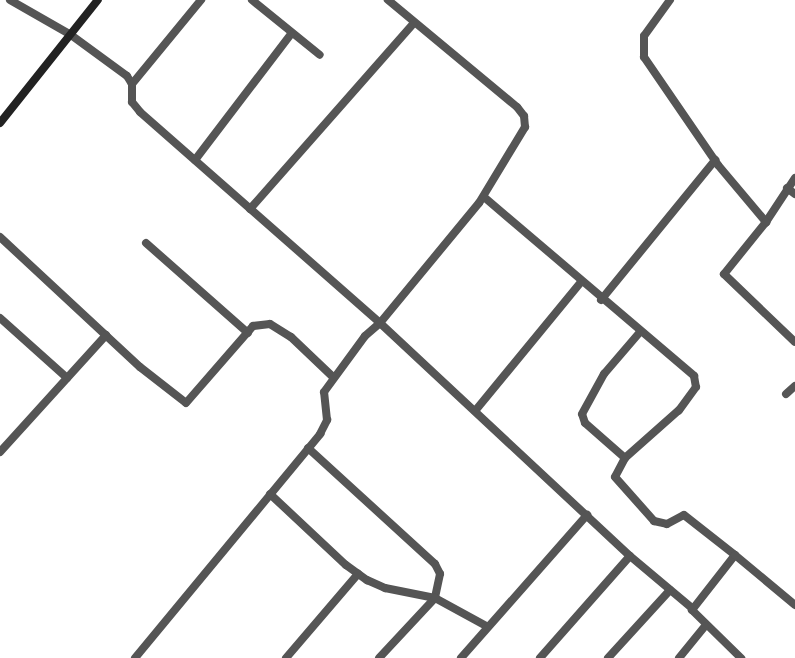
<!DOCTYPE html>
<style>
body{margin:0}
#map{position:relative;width:795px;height:658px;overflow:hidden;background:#fff;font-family:Overpass,sans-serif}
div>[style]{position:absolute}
.street>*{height:8px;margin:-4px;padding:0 4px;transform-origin:4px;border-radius:4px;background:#555}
.secondary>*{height:8px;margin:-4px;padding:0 4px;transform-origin:4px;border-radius:4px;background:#222}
span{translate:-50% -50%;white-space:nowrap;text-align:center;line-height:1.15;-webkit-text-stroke:3px #fff;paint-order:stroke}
</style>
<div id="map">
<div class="street">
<div style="left:10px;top:0;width:70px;rotate:29.8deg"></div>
<div style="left:71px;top:35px;width:69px;rotate:36.2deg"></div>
<div style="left:127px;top:76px;width:9px;rotate:58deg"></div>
<div style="left:132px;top:84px;width:18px;rotate:90deg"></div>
<div style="left:132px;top:102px;width:13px;rotate:51deg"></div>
<div style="left:140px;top:112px;width:320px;rotate:41.3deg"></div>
<div style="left:380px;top:323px;width:156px;rotate:-50.5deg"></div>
<div style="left:479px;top:203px;width:89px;rotate:-58.8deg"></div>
<div style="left:525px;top:127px;width:11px;rotate:-95deg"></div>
<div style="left:524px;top:116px;width:11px;rotate:-128deg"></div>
<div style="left:517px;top:107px;width:168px;rotate:-140.3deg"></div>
<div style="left:252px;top:0;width:87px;rotate:39deg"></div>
<div style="left:670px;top:0;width:44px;rotate:125.8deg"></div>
<div style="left:644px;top:36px;width:21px;rotate:90deg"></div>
<div style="left:644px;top:57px;width:131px;rotate:55.6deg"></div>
<div style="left:718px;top:165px;width:75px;rotate:49.9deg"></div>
<div style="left:132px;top:84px;width:109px;rotate:-50.6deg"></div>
<div style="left:195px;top:160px;width:158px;rotate:-52.7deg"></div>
<div style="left:795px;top:178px;width:53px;rotate:123.4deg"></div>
<div style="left:766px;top:222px;width:67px;rotate:128.9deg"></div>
<div style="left:724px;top:274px;width:98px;rotate:43.8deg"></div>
<div style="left:787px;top:188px;width:10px;rotate:37deg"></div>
<div style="left:484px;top:197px;width:276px;rotate:40.4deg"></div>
<div style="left:694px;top:376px;width:11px;rotate:80deg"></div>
<div style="left:696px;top:387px;width:29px;rotate:126deg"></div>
<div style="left:679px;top:410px;width:72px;rotate:138.4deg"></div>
<div style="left:625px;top:458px;width:21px;rotate:118deg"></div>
<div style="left:615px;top:477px;width:59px;rotate:48.4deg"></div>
<div style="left:654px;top:521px;width:13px;rotate:13deg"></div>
<div style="left:667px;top:524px;width:19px;rotate:-28deg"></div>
<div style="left:684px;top:515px;width:65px;rotate:38.1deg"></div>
<div style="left:735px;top:555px;width:70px;rotate:128deg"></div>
<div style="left:692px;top:610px;width:69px;rotate:44.4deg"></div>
<div style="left:250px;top:209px;width:247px;rotate:-48.6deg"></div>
<div style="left:0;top:237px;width:191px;rotate:42.9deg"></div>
<div style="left:140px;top:367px;width:58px;rotate:38deg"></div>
<div style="left:186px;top:403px;width:102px;rotate:-49deg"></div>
<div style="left:253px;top:326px;width:17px;rotate:-7deg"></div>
<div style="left:270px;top:324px;width:25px;rotate:32deg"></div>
<div style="left:291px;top:337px;width:58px;rotate:43.6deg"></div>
<div style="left:146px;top:243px;width:136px;rotate:41.4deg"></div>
<div style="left:601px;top:300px;width:181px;rotate:-50.8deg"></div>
<div style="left:0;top:318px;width:90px;rotate:41.8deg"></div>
<div style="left:786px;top:394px;width:12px;rotate:-42deg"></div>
<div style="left:475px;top:411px;width:167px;rotate:-50.6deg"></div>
<div style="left:308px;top:448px;width:172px;rotate:42.4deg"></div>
<div style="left:435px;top:564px;width:11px;rotate:63deg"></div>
<div style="left:440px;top:574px;width:25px;rotate:102deg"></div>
<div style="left:435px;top:598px;width:82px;rotate:133deg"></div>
<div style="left:0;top:452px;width:158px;rotate:-47.8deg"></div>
<div style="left:625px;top:458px;width:53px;rotate:-138.8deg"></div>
<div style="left:585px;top:423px;width:9px;rotate:-108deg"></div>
<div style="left:582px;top:414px;width:46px;rotate:-61.2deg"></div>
<div style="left:604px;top:374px;width:55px;rotate:-49.4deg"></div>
<div style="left:270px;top:494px;width:104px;rotate:43.1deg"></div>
<div style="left:346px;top:565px;width:26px;rotate:36deg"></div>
<div style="left:367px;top:580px;width:20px;rotate:24deg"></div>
<div style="left:385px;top:588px;width:51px;rotate:11.3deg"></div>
<div style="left:435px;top:598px;width:60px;rotate:28.7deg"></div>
<div style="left:735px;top:555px;width:78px;rotate:39.8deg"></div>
<div style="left:135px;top:658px;width:291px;rotate:-50.4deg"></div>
<div style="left:320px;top:434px;width:16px;rotate:-63deg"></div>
<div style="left:327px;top:420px;width:28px;rotate:-96deg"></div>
<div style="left:324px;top:392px;width:69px;rotate:-53.8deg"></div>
<div style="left:365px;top:336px;width:20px;rotate:-41deg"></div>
<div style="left:380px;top:323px;width:342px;rotate:43deg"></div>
<div style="left:630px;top:556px;width:81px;rotate:40deg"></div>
<div style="left:286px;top:658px;width:111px;rotate:-49.4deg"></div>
<div style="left:461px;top:658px;width:191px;rotate:-48.6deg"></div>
<div style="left:540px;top:658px;width:136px;rotate:-48.6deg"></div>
<div style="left:608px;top:658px;width:92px;rotate:-47.6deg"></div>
<div style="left:679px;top:658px;width:41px;rotate:-50.9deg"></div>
</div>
<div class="secondary">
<div style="left:0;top:123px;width:157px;rotate:-51.5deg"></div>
</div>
</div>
